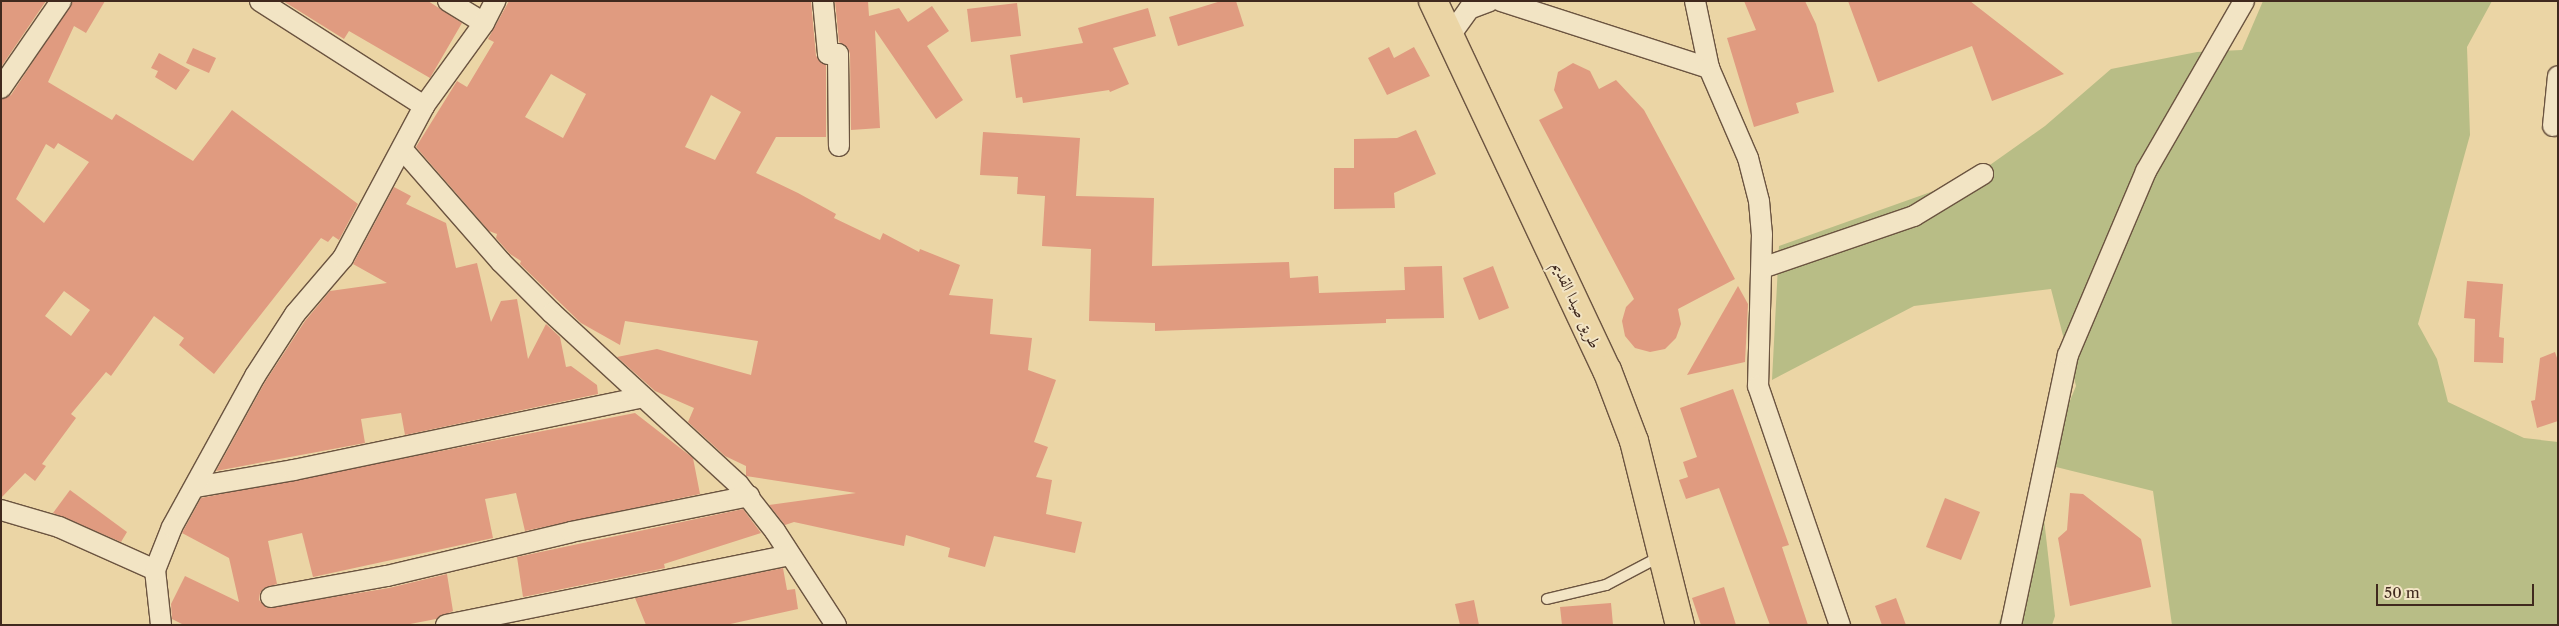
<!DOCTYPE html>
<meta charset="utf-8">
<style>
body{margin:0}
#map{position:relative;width:2559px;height:626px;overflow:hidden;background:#ebd5a5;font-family:"Libre Caslon Text",Amiri,serif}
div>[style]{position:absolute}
.green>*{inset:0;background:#b8bd86}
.building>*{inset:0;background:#e09b80}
.roads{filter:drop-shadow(1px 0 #6b5440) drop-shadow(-1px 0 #6b5440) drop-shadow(0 1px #6b5440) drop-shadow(0 -1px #6b5440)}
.lane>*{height:10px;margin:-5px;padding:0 5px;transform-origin:5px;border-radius:5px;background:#f2e4c4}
.street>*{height:20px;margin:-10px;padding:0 10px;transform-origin:10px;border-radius:10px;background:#f2e4c4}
.highway>*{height:28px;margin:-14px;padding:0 14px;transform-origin:14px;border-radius:14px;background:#ebd5a5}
span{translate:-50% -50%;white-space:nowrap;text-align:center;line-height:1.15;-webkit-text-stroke:4px #f2e4c4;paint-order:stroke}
.street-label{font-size:16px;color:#40291e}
.frame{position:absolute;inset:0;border:2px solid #40291e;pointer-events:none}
.scale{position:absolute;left:2376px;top:584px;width:158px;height:22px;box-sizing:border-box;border:2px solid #40291e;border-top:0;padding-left:6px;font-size:15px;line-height:18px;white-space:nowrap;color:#40291e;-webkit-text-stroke:4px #f2e4c4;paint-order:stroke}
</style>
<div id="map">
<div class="green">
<div style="clip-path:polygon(2263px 1px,2492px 1px,2467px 47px,2470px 135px,2418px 324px,2437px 359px,2448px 402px,2524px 438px,2558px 442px,2558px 625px,2172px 625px,2153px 491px,2044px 464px,2076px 386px,2051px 289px,1914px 306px,1772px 380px,1779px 246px,1973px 177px,2045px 126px,2111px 69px,2197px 52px,2242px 50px)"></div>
<div style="clip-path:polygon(2037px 512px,2044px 519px,2055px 616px,2052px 625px,1998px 625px)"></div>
</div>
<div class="building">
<div style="clip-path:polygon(1px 1px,46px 1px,1px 67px)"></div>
<div style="clip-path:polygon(evenodd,73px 1px,105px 1px,86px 33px,74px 26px,48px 82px,112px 120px,116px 114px,193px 161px,232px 110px,358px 204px,339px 240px,333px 236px,328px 242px,321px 238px,214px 374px,179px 345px,184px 338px,154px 316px,111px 376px,106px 372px,71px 414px,76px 418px,42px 464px,46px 466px,35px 481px,25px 473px,1px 498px,1px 100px,11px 95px,73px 1px,58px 143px,89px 162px,44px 223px,16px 199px,46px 144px,54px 149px,58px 143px,73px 1px,64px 291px,90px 310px,71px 336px,45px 316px,64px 291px)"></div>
<div style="clip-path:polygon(283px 1px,428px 1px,462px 23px,430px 78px,349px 31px,344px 39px)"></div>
<div style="clip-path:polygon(evenodd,509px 1px,811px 1px,816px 56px,826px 65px,826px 137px,776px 137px,756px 173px,798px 193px,836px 214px,834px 218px,880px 240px,883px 233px,919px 252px,920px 249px,960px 265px,949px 295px,993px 299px,990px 334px,1032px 338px,1028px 370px,1056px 380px,1034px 442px,1048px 447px,1036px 477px,1052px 480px,1046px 514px,1082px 522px,1075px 553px,994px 536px,985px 567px,948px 557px,950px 548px,906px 535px,904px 546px,794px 522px,785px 525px,769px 505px,856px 493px,746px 476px,746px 466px,725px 456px,688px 422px,694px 408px,655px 391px,617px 357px,657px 349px,751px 375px,758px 341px,625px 321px,620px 345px,581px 323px,520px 264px,521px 261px,510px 254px,496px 238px,497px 234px,489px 231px,416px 147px,457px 81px,467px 87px,494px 42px,488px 39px,509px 1px,551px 74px,586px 94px,563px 138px,525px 117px,551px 74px,509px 1px,711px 95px,741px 112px,715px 160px,685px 147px,711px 95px)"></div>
<div style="clip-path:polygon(835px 1px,868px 1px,869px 16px,899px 8px,908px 22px,932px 6px,949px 31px,927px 46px,963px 100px,936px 119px,875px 30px,880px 128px,851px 130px,850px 54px,848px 48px,839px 42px)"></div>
<div style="clip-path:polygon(1221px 1px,1236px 1px,1244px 26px,1178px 46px,1169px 17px)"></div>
<div style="clip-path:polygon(1744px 1px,1805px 1px,1816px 24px,1834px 92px,1796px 103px,1799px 113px,1754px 127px,1727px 38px,1756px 30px)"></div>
<div style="clip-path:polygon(1848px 1px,1970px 1px,2064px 74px,1992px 101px,1972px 46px,1878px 82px)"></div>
<div style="clip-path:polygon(1017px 3px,1021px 36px,971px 42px,967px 9px)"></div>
<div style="clip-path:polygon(1148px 8px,1156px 36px,1113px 48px,1129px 84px,1110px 92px,1109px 90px,1023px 103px,1022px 97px,1016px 98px,1010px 55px,1083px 43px,1078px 28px)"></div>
<div style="clip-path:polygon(1389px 47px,1394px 58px,1414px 47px,1430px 76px,1387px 95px,1368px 58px)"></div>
<div style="clip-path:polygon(193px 48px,216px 58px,209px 73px,186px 63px)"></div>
<div style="clip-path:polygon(159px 53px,190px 70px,176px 90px,155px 77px,158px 71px,151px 68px)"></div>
<div style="clip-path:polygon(1573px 63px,1590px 71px,1599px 89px,1616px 80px,1644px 110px,1735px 279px,1678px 309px,1681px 324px,1676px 338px,1665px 349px,1650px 352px,1635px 348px,1625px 336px,1622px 321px,1626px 307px,1634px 299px,1539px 120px,1563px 108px,1554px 90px,1558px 72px)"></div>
<div style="clip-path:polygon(1416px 130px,1436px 174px,1394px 193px,1395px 208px,1334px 209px,1334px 168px,1354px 168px,1354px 139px,1397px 138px)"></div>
<div style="clip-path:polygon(983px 132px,1080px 138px,1076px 196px,1154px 198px,1152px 266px,1289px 262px,1290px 278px,1318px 276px,1319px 293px,1405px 290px,1404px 267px,1442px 266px,1444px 318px,1386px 319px,1386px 323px,1155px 331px,1155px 323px,1089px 321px,1091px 249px,1042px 246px,1045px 196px,1017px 194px,1018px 177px,980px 175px)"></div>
<div style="clip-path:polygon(394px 187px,411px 196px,406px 204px,446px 223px,456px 268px,477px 263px,491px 322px,501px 301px,517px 299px,528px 359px,546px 324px,560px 337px,566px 367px,571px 366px,597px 385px,598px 394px,405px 435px,401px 413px,361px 419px,365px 443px,216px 471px,265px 382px,305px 321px,330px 291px,387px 283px,353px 264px)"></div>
<div style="clip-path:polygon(1493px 266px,1509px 308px,1479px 320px,1463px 278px)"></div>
<div style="clip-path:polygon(2467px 281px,2503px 284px,2499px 337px,2504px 338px,2503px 363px,2474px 362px,2475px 319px,2464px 318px)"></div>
<div style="clip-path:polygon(1738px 286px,1748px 304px,1745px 362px,1687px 375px)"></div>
<div style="clip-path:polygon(2555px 352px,2558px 361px,2558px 421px,2537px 428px,2531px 401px,2535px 400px,2540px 358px)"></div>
<div style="clip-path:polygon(1733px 389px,1789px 545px,1782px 547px,1808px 625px,1770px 625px,1719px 488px,1686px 499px,1679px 480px,1688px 477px,1683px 462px,1697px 457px,1680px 408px)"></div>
<div style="clip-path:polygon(635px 413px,693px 458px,700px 494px,525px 531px,516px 493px,485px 499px,493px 538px,313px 577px,302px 533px,268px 541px,277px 584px,264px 588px,260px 593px,259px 600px,267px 608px,389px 588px,447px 574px,453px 611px,436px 619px,405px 625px,184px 625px,172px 619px,171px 604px,185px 576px,239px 602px,229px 558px,182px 533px,201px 498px)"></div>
<div style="clip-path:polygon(70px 490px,127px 532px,121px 542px,53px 513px)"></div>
<div style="clip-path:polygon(2070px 493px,2083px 494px,2141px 539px,2151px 587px,2070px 606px,2058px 538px,2067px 530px)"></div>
<div style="clip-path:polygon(1945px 498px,1980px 512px,1961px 560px,1926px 547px)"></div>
<div style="clip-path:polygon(743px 509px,761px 533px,664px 564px,665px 568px,523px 597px,517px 557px)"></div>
<div style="clip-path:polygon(783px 568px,787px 590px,795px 589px,798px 609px,726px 625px,646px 625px,635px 598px)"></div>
<div style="clip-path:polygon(1724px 587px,1736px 625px,1701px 625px,1692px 598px)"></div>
<div style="clip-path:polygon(1896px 598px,1906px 625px,1882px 625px,1875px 606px)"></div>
<div style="clip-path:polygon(1474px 600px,1479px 625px,1460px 625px,1455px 604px)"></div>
<div style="clip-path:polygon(1611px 603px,1613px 625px,1562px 625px,1560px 607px)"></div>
</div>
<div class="roads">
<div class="lane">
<div style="left:1547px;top:599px;width:61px;rotate:-13.3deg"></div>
<div style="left:1606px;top:585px;width:62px;rotate:-27.8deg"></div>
</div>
<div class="street">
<div style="left:260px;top:1px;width:195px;rotate:32.6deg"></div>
<div style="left:448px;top:1px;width:42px;rotate:31.4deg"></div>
<div style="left:823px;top:1px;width:53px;rotate:84.6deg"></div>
<div style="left:828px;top:54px;width:10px"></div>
<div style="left:838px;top:54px;width:92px;rotate:89.4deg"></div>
<div style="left:1501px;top:1px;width:219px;rotate:17.9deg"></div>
<div style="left:1695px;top:1px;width:68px;rotate:78.2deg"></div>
<div style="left:1709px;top:68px;width:98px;rotate:66.6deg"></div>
<div style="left:1748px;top:158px;width:44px;rotate:75.7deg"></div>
<div style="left:1759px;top:201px;width:33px;rotate:85deg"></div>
<div style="left:1762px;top:234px;width:152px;rotate:91.5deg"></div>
<div style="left:1758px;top:386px;width:253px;rotate:71.1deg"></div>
<div style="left:1451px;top:34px;width:31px;rotate:-54deg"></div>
<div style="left:1469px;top:9px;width:22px;rotate:-21deg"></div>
<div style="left:1px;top:88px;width:106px;rotate:-55.4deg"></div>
<div style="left:2553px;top:126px;width:50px;rotate:-84.3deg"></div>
<div style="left:403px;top:150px;width:149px;rotate:48.8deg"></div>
<div style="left:501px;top:262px;width:72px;rotate:45deg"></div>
<div style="left:552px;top:313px;width:253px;rotate:42.6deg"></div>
<div style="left:738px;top:484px;width:60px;rotate:51.8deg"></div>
<div style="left:775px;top:531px;width:112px;rotate:57deg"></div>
<div style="left:1762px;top:268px;width:161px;rotate:-18.9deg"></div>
<div style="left:1914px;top:216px;width:81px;rotate:-31.3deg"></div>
<div style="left:196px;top:487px;width:99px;rotate:-9.8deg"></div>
<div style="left:294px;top:470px;width:356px;rotate:-11.8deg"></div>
<div style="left:1px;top:510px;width:60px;rotate:16.3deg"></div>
<div style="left:59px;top:527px;width:105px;rotate:24.1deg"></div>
<div style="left:271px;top:597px;width:118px;rotate:-10.3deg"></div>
<div style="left:387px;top:576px;width:189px;rotate:-13.4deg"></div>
<div style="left:571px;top:532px;width:182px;rotate:-11.4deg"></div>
<div style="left:161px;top:625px;width:55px;rotate:-96.2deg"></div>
<div style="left:155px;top:570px;width:46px;rotate:-68.4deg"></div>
<div style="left:172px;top:527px;width:172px;rotate:-61.2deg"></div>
<div style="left:255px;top:376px;width:74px;rotate:-57.2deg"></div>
<div style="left:295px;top:314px;width:74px;rotate:-49.4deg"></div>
<div style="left:343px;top:258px;width:172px;rotate:-61.9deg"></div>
<div style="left:424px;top:106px;width:102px;rotate:-54.1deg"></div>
<div style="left:484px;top:23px;width:25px;rotate:-63deg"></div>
<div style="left:446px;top:625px;width:350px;rotate:-11.5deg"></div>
<div style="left:2011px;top:625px;width:276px;rotate:-78.1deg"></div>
<div style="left:2068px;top:355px;width:200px;rotate:-67deg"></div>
<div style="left:2146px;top:171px;width:196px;rotate:-60deg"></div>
</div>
<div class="highway">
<div style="left:1433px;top:1px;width:408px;rotate:64.8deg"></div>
<div style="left:1607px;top:370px;width:76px;rotate:69.2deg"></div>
<div style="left:1634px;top:441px;width:190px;rotate:76deg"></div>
</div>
</div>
<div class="street-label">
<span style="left:1577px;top:305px;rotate:65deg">طريق صيدا القديم</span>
</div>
<div class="frame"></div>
<div class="scale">50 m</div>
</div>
